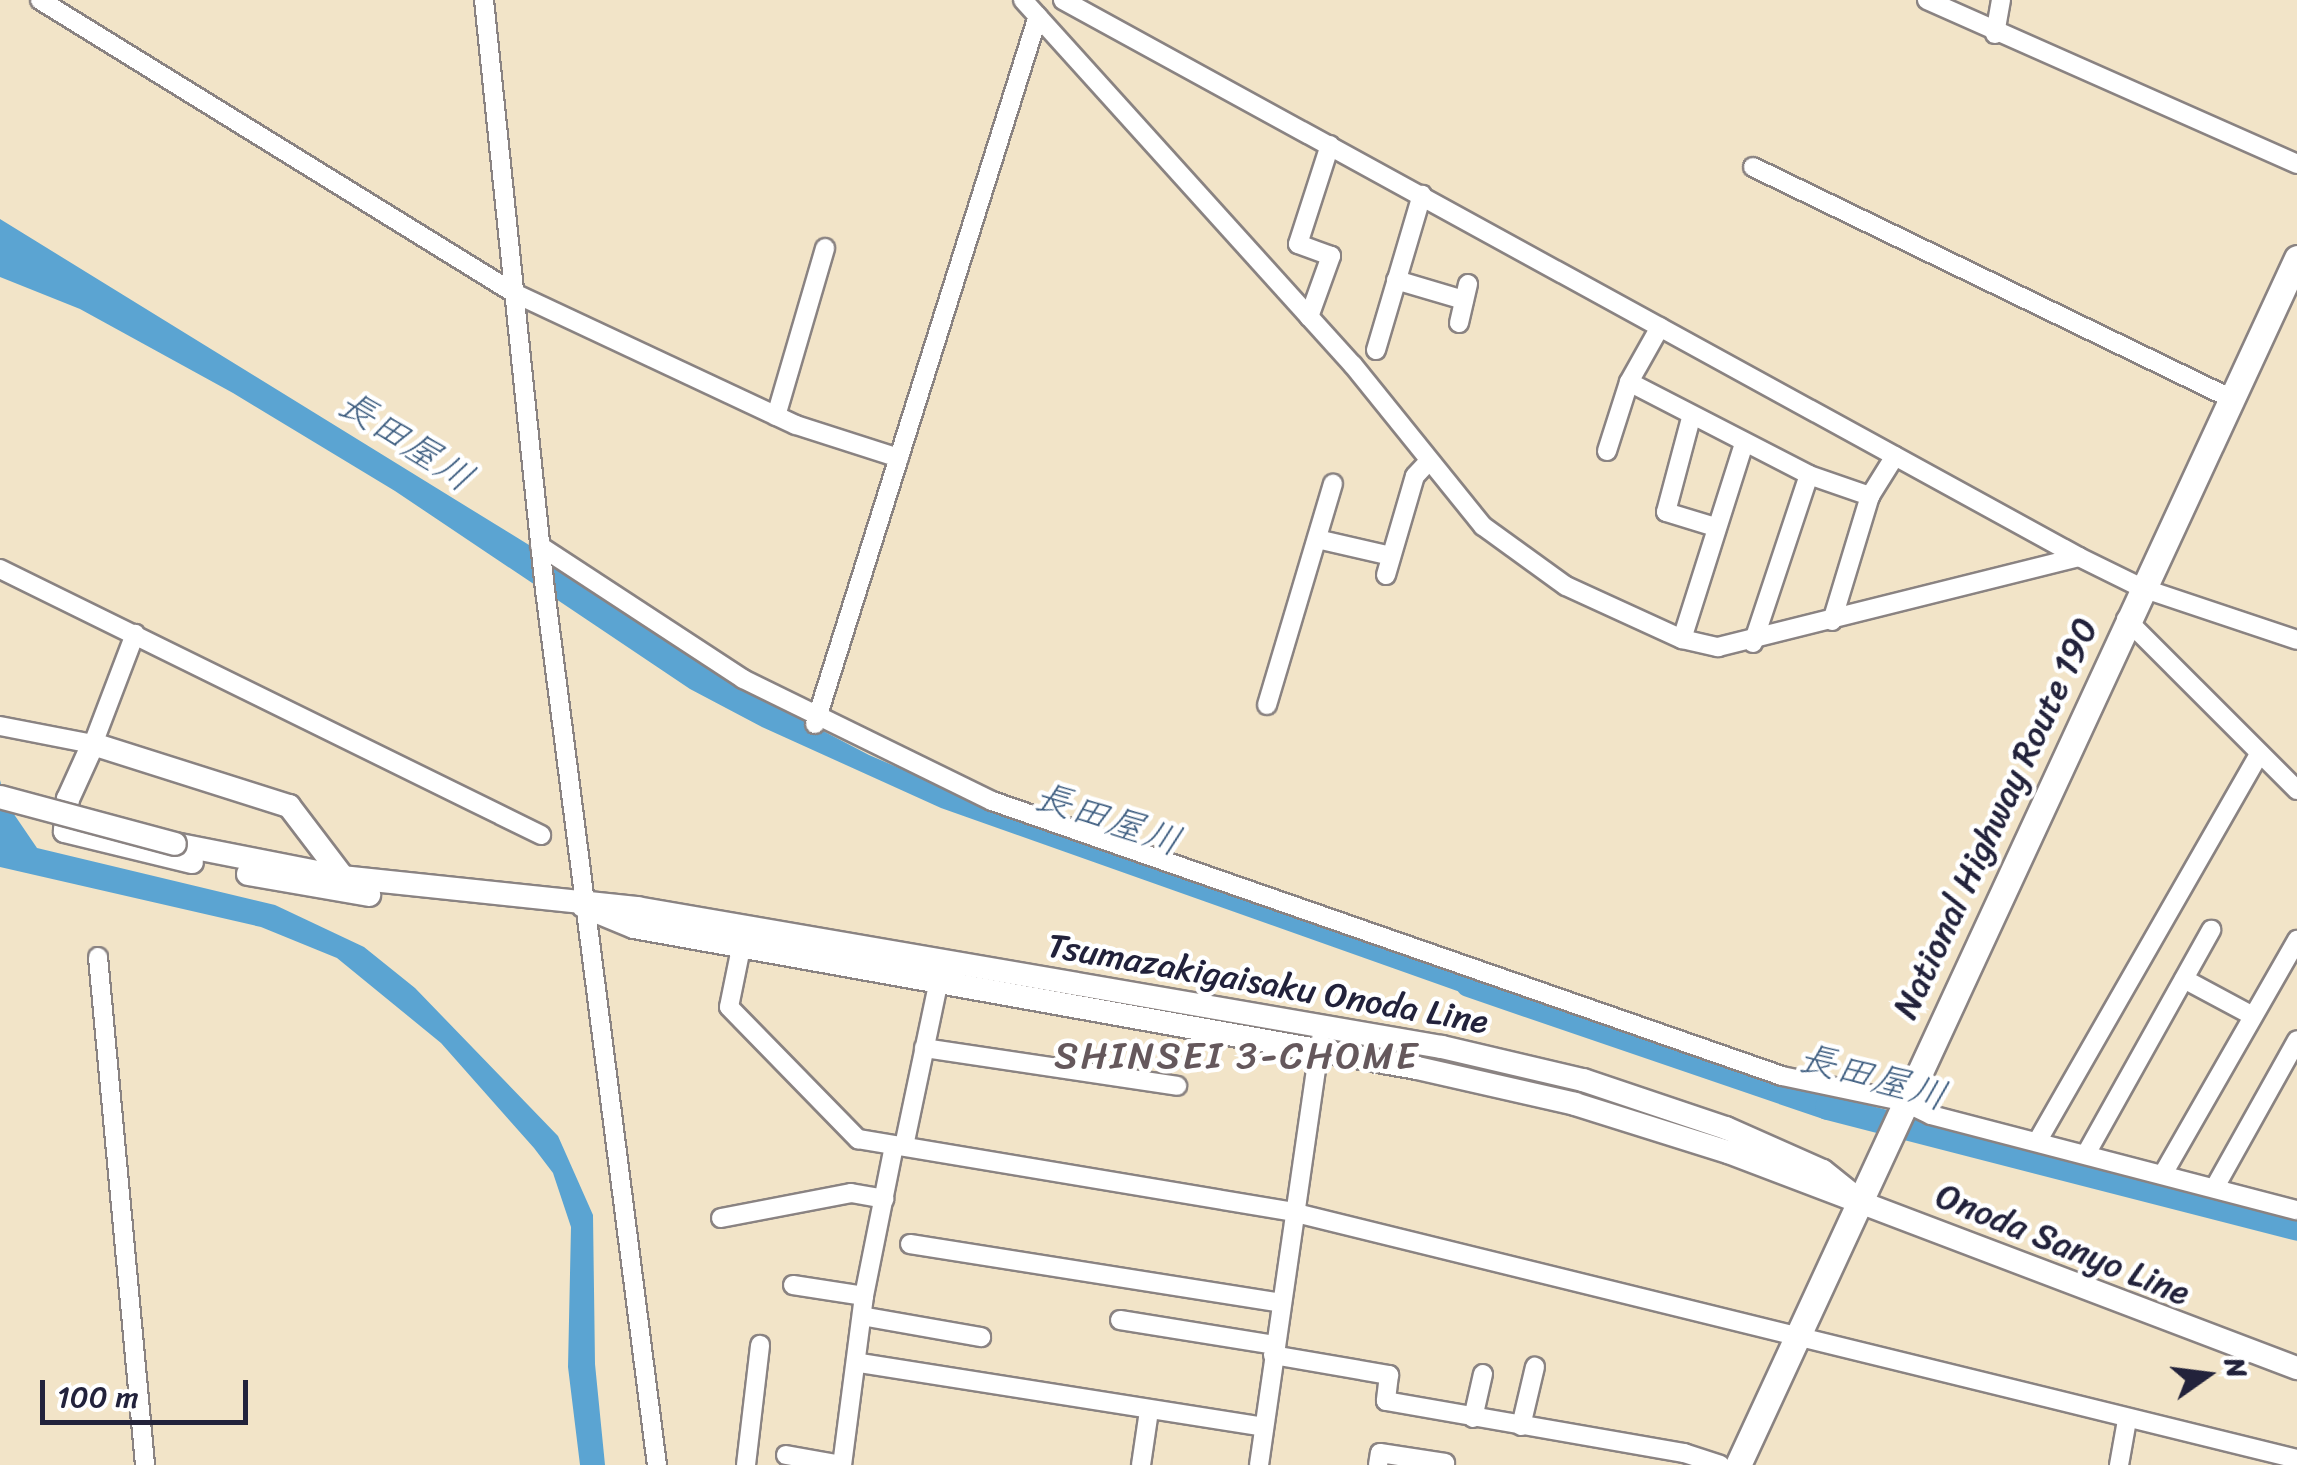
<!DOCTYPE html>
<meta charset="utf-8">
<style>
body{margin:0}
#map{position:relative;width:2297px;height:1465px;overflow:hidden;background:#f2e4c8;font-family:Sriracha,"Klee One",sans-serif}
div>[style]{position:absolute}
.water>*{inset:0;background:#5ba4d2}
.river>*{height:25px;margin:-12.5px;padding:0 12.5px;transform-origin:12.5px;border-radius:12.5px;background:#5ba4d2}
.roads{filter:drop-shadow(2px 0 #8a8382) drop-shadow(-2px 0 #8a8382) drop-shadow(0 2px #8a8382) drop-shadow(0 -2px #8a8382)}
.minor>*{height:18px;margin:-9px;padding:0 9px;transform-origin:9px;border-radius:9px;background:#fff}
.major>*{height:22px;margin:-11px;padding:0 11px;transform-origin:11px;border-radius:11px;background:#fff}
.highway>*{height:25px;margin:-12.5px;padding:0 12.5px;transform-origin:12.5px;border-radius:12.5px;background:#fff}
.bridges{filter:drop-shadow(2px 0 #8a8382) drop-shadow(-2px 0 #8a8382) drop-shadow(0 2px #8a8382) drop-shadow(0 -2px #8a8382)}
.major-bridge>*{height:22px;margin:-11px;padding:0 11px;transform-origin:11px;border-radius:11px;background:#fff}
span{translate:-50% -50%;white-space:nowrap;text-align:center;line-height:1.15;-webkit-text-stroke:9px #fff;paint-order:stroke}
.street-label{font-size:35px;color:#22223b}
.water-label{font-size:38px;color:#3c5c7f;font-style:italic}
.neighbourhood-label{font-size:38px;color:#65585c;letter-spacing:2.5px}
.north{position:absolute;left:2157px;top:1325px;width:100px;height:100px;-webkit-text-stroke:8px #fff;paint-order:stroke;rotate:76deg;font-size:28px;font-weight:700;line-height:40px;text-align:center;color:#22223b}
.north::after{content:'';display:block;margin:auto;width:35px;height:45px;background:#22223b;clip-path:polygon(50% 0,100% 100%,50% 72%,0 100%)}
.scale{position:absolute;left:40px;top:1380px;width:208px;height:45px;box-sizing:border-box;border:5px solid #22223b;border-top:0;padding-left:12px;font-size:30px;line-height:35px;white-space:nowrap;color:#22223b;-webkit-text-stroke:8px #fff;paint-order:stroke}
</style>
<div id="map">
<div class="water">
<div style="clip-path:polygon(0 219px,563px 566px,741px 688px,869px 755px,985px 805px,1499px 983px,1494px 1004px,941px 808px,762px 727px,690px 689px,395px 491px,233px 393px,80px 309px,0 277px)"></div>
<div style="clip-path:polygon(0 780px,5px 801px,37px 848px,275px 905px,364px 947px,415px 988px,558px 1136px,593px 1215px,595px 1364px,605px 1465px,580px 1465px,568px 1367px,571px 1227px,553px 1173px,534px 1148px,441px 1043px,337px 958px,261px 927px,0 867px)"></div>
</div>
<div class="river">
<div style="left:1468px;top:984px;width:379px;rotate:18.9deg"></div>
<div style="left:1827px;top:1107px;width:485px;rotate:14.4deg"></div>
</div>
<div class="roads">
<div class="minor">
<div style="left:40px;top:0;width:557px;rotate:31.72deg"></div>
<div style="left:514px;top:293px;width:311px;rotate:25.1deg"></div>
<div style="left:796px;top:425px;width:108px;rotate:17.8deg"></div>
<div style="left:484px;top:0;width:593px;rotate:84.1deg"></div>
<div style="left:545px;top:590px;width:882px;rotate:82.71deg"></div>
<div style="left:1023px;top:0;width:492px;rotate:47.9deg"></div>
<div style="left:1353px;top:365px;width:207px;rotate:51.1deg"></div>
<div style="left:1483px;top:526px;width:102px;rotate:35.9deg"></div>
<div style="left:1566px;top:586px;width:128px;rotate:24.6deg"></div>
<div style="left:1682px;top:639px;width:37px;rotate:13deg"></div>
<div style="left:1718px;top:647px;width:372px;rotate:-14deg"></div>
<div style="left:1063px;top:0;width:1159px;rotate:28.73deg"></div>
<div style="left:2079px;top:557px;width:70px;rotate:26.2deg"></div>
<div style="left:2142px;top:588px;width:163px;rotate:18.5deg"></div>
<div style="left:1927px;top:0;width:405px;rotate:23.9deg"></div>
<div style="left:1995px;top:34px;width:35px;rotate:-80deg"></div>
<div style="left:1753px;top:167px;width:530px;rotate:25.84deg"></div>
<div style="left:1396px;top:280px;width:71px;rotate:16.4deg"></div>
<div style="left:1309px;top:317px;width:65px;rotate:-70.2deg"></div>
<div style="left:1331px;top:256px;width:35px;rotate:-160deg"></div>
<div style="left:1298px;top:244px;width:104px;rotate:-72.1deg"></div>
<div style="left:1459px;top:323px;width:40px;rotate:-77deg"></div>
<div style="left:1376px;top:350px;width:162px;rotate:-73.5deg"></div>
<div style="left:1629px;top:382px;width:203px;rotate:27.3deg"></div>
<div style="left:1809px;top:475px;width:65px;rotate:19deg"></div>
<div style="left:776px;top:416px;width:175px;rotate:-73.7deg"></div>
<div style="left:1691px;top:418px;width:97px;rotate:104.9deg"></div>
<div style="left:1666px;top:512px;width:51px;rotate:17deg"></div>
<div style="left:1607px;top:451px;width:72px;rotate:-72.3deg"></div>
<div style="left:1629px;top:382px;width:63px;rotate:-60.6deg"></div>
<div style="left:1317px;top:539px;width:76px;rotate:12.9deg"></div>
<div style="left:540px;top:546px;width:243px;rotate:33.2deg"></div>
<div style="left:743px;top:679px;width:277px;rotate:26.1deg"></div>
<div style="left:992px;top:801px;width:836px;rotate:19.19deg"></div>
<div style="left:1782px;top:1076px;width:123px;rotate:11.8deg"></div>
<div style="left:1902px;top:1101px;width:32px;rotate:26deg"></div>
<div style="left:1931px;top:1115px;width:378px;rotate:14.6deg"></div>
<div style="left:0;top:569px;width:603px;rotate:26.18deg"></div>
<div style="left:1386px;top:575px;width:103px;rotate:-73.7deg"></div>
<div style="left:1415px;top:476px;width:21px;rotate:-47deg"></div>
<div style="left:2126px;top:619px;width:242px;rotate:45deg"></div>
<div style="left:1832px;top:621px;width:131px;rotate:-73.1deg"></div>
<div style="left:1870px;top:496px;width:47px;rotate:-58deg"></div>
<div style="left:1682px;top:639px;width:206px;rotate:-72.4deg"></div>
<div style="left:1753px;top:643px;width:177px;rotate:-71.6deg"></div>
<div style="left:1267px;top:705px;width:231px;rotate:-73.4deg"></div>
<div style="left:815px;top:724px;width:742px;rotate:-72.52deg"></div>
<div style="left:0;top:726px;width:95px;rotate:11deg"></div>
<div style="left:93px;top:744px;width:118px;rotate:-69.1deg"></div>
<div style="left:741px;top:948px;width:60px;rotate:101.5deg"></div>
<div style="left:729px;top:1007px;width:185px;rotate:45.7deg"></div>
<div style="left:858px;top:1139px;width:440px;rotate:9.5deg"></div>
<div style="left:1292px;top:1212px;width:1035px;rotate:13.81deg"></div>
<div style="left:98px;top:957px;width:510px;rotate:84.71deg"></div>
<div style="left:2184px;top:979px;width:78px;rotate:28.2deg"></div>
<div style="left:924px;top:1048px;width:256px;rotate:8.5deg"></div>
<div style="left:2037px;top:1142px;width:448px;rotate:-60.2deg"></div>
<div style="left:904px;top:1146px;width:166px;rotate:-78.1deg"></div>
<div style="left:2086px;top:1154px;width:257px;rotate:-60.8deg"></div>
<div style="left:2163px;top:1174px;width:270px;rotate:-60.2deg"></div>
<div style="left:2215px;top:1187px;width:168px;rotate:-60.8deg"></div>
<div style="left:721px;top:1218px;width:132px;rotate:-10.9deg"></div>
<div style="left:851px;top:1193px;width:34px;rotate:10deg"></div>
<div style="left:910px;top:1244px;width:376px;rotate:9deg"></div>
<div style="left:793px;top:1285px;width:72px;rotate:8.8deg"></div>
<div style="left:864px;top:1296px;width:170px;rotate:97.4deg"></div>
<div style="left:864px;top:1296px;width:153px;rotate:-78.7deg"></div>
<div style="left:867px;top:1317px;width:116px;rotate:10deg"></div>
<div style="left:1120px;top:1320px;width:156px;rotate:9.2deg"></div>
<div style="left:1273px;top:1355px;width:118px;rotate:9.8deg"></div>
<div style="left:1389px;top:1375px;width:26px;rotate:97deg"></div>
<div style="left:1386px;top:1401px;width:303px;rotate:9.9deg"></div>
<div style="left:1684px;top:1453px;width:38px;rotate:18deg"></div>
<div style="left:860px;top:1363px;width:409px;rotate:9deg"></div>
<div style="left:1473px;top:1418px;width:45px;rotate:-77.2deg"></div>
<div style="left:1521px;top:1426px;width:61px;rotate:-76.7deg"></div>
<div style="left:786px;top:1455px;width:57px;rotate:10.1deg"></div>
<div style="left:746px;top:1465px;width:121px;rotate:-83.3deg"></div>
<div style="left:1141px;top:1465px;width:55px;rotate:-81.6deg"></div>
<div style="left:1259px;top:1465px;width:429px;rotate:-81.8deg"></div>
<div style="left:1378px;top:1465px;width:12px;rotate:-81deg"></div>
<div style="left:1380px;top:1453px;width:66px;rotate:8.7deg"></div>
<div style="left:2119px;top:1465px;width:46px;rotate:-79.9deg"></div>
</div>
<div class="major">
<div style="left:175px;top:844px;width:171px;rotate:11.1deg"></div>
<div style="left:343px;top:877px;width:296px;rotate:6deg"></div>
<div style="left:637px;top:908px;width:817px;rotate:9.8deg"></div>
<div style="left:1442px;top:1047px;width:145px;rotate:13.2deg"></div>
<div style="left:1583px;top:1080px;width:151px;rotate:18.6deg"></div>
<div style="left:1726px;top:1128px;width:106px;rotate:23.9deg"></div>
<div style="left:1823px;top:1171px;width:40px;rotate:39deg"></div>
<div style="left:192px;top:862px;width:131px;rotate:-166.3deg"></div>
<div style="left:65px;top:831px;width:32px;rotate:-85deg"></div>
<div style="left:68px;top:799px;width:60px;rotate:-65.6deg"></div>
<div style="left:93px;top:744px;width:206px;rotate:17.6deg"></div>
<div style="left:289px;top:806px;width:89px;rotate:52.7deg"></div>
<div style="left:248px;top:874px;width:123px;rotate:9.8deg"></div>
<div style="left:583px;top:906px;width:55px;rotate:22.4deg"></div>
<div style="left:634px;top:927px;width:796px;rotate:10.21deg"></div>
<div style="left:1417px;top:1068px;width:162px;rotate:12.8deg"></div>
<div style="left:1575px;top:1104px;width:160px;rotate:17.4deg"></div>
<div style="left:1728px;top:1152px;width:609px;rotate:20.79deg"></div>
</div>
<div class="highway">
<div style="left:1738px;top:1465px;width:1330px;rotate:-65.15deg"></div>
</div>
</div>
<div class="bridges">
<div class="major-bridge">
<div style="left:0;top:797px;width:181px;rotate:15deg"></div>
</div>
</div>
<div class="street-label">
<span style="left:1995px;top:818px;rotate:-65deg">National Highway Route 190</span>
<span style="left:1268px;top:983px;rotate:10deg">Tsumazakigaisaku Onoda Line</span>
<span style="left:2063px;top:1244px;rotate:22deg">Onoda Sanyo Line</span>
</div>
<div class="water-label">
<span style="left:406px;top:441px;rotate:33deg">長田屋川</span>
<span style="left:1108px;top:819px;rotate:19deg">長田屋川</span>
<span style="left:1873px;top:1077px;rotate:16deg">長田屋川</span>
</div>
<div class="neighbourhood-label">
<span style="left:1237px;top:1056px">SHINSEI 3-CHOME</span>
</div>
<div class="north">N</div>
<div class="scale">100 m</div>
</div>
